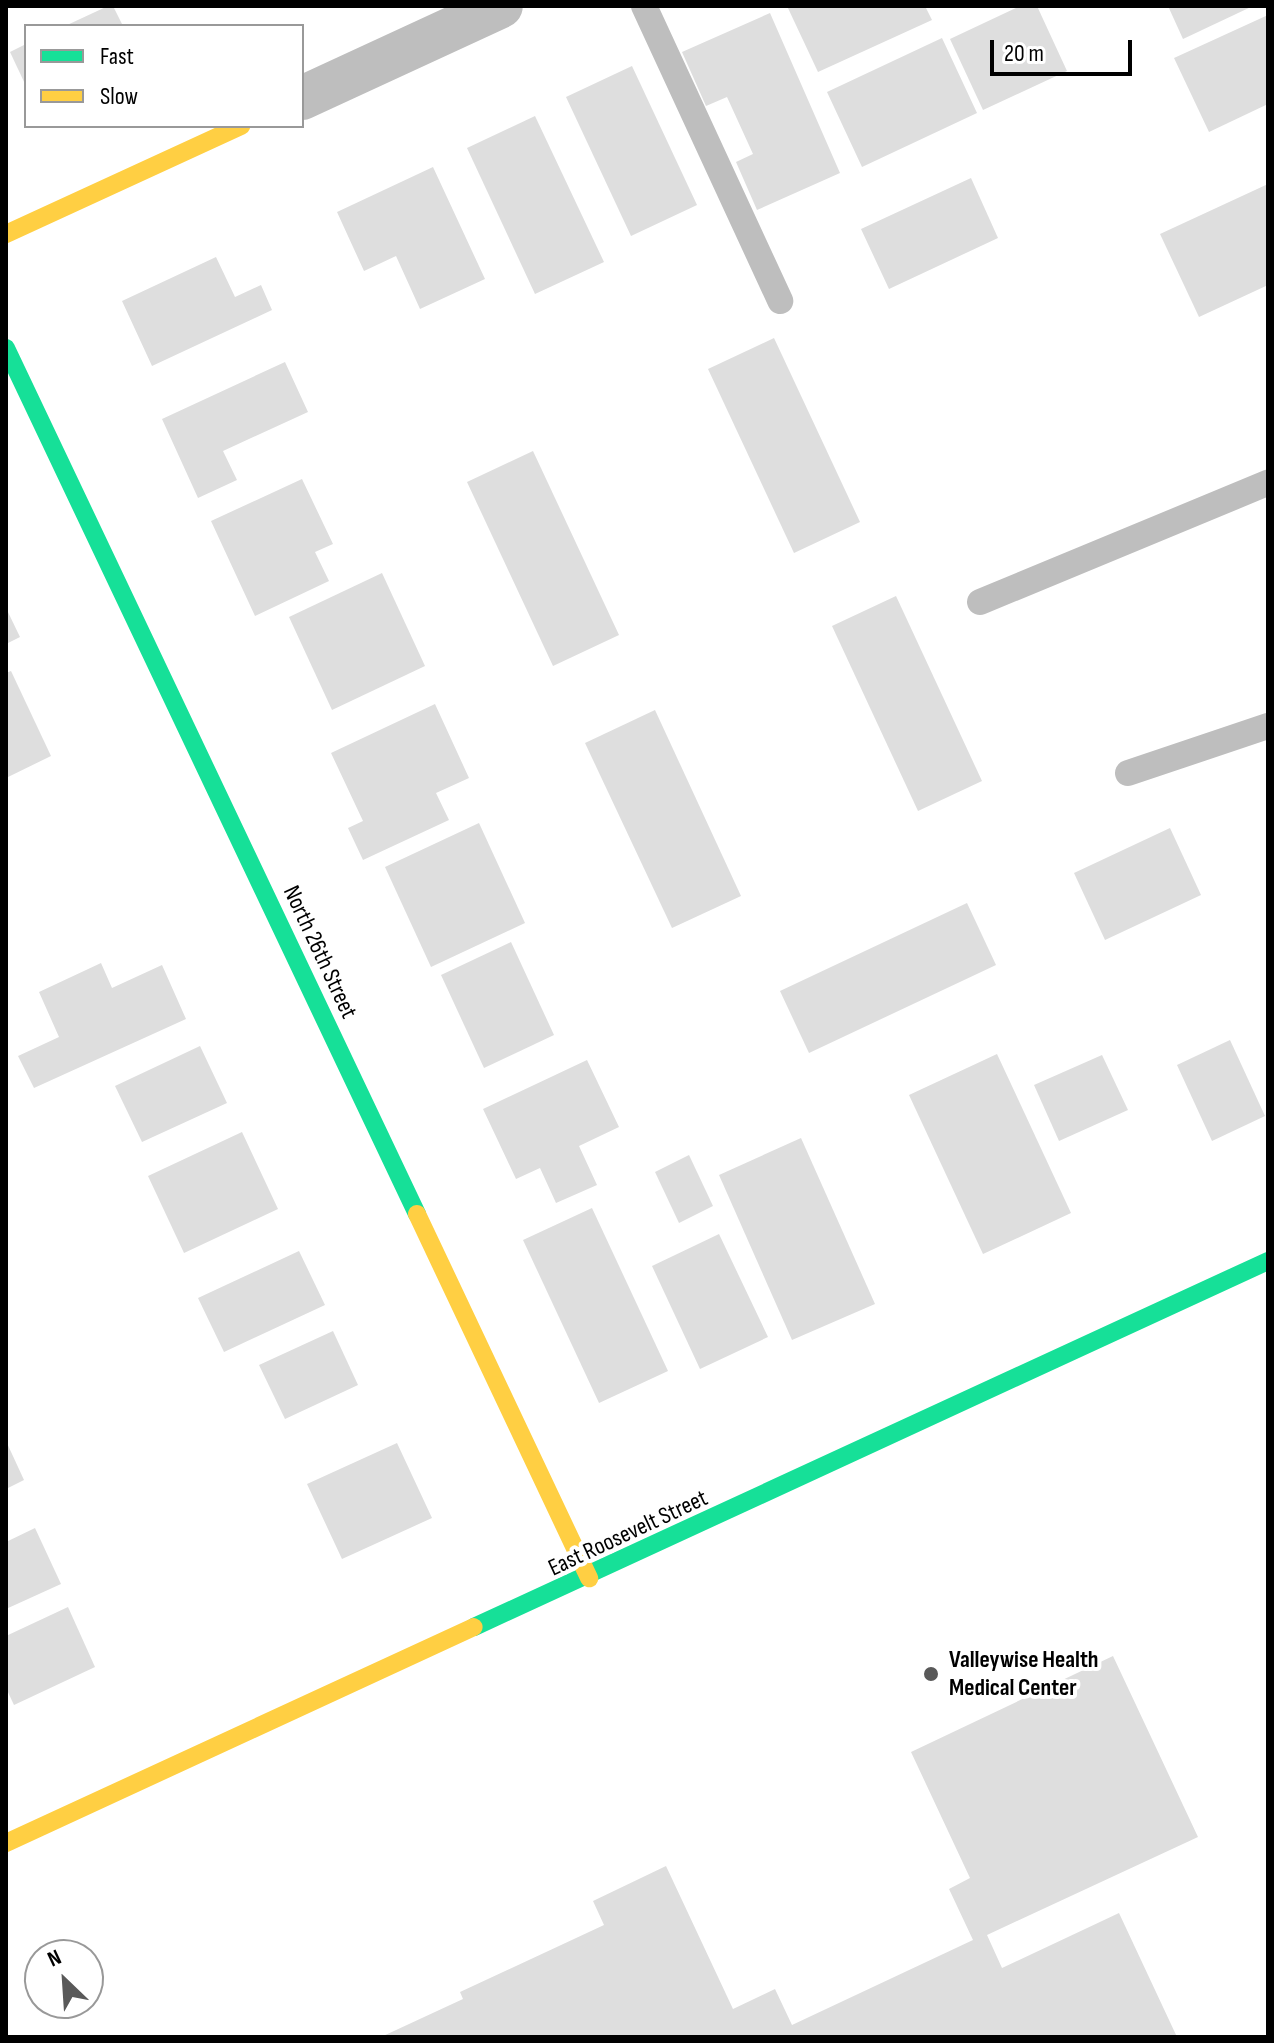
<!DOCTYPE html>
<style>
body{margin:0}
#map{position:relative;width:1274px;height:2043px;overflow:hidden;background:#fff;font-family:"Sofia Sans Condensed",sans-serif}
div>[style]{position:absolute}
.building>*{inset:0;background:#dedede}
.lane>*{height:26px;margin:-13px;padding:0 13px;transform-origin:13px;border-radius:13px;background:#bebebe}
.street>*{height:44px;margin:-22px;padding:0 22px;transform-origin:22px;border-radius:22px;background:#bebebe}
.fast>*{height:18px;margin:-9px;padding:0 9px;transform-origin:9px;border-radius:9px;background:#16e098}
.slow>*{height:18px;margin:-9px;padding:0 9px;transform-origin:9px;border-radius:9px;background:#ffcf43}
.dots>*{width:22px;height:22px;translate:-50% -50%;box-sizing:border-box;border:4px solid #fff;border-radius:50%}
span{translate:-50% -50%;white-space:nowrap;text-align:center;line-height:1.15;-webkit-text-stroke:8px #fff;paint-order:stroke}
.street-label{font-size:24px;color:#000}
.poi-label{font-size:24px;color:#000;font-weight:700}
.left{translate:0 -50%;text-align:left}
.frame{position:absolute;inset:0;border:8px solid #000;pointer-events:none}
.legend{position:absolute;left:24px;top:24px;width:280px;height:104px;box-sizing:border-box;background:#fff;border:2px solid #999;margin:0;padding:10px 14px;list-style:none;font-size:24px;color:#000}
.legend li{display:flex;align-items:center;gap:16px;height:40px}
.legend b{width:40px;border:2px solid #999}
.north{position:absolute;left:24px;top:1939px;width:80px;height:80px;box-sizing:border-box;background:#fff;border:2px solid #999;border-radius:50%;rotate:335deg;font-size:22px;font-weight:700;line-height:32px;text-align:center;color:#000}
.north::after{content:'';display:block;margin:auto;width:28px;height:36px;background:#595959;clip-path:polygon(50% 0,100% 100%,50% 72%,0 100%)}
.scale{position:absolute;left:990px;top:40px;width:142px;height:36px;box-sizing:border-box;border:4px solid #000;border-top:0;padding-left:10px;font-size:24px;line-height:28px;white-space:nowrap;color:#000;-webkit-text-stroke:6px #fff;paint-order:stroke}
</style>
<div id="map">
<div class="building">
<div style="clip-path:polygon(108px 6px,113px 6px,123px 26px,65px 26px)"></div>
<div style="clip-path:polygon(787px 6px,925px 6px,932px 20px,818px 72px)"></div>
<div style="clip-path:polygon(1020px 6px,1037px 6px,1067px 71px,983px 110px,950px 39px)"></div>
<div style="clip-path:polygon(1168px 6px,1253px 6px,1183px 39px)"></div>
<div style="clip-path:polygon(770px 13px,840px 173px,757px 210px,736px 162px,753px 154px,727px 97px,706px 106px,682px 52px)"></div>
<div style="clip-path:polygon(1268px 15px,1268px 104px,1209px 132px,1174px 58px)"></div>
<div style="clip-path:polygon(942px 38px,977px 113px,862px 167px,827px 92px)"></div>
<div style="clip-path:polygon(26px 44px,26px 86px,10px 52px)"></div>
<div style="clip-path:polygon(632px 66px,697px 205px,631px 236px,566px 97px)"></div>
<div style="clip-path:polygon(535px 116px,604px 262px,535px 294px,467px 148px)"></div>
<div style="clip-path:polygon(433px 167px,485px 279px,420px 309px,396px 256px,364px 271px,337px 212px)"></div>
<div style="clip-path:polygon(971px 178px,998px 238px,889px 289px,861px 229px)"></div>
<div style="clip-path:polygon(1268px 184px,1268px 285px,1199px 317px,1160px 234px)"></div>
<div style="clip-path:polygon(216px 257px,235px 297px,261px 285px,272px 310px,152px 366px,122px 301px)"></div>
<div style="clip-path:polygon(774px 338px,860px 522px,794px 553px,708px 369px)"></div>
<div style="clip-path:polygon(285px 362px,308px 412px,223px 451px,237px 480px,198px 498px,162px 419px)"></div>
<div style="clip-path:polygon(533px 451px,619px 635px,553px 666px,467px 482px)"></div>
<div style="clip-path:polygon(302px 479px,333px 544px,315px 552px,329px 581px,255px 616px,211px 521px)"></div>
<div style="clip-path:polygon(382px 573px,425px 666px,332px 710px,289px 617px)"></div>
<div style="clip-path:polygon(896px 596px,982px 781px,918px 811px,832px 626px)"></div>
<div style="clip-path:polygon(6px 608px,20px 637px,6px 644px)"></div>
<div style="clip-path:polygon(11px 671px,51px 756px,6px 778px,6px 673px)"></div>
<div style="clip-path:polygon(435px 704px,469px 778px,436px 793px,449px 820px,363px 860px,348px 828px,363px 821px,331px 753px)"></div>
<div style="clip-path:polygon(655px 710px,741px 896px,672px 928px,585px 743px)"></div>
<div style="clip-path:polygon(479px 823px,525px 923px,431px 967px,385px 867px)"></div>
<div style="clip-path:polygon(1170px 828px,1201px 895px,1105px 940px,1074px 873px)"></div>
<div style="clip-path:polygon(967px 903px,996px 965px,809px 1053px,780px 991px)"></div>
<div style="clip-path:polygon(511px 942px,554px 1035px,484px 1068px,441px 975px)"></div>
<div style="clip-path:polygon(101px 963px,112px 988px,162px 965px,186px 1019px,34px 1088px,18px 1056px,59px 1037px,39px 992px)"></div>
<div style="clip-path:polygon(1230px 1040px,1265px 1116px,1212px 1141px,1177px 1065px)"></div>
<div style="clip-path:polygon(200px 1046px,227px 1103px,142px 1142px,115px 1086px)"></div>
<div style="clip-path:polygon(997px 1054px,1071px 1213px,983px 1254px,909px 1095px)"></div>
<div style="clip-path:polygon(1102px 1055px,1128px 1110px,1059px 1141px,1034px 1085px)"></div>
<div style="clip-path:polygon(587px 1060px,619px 1127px,579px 1146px,597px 1185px,556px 1203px,540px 1168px,516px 1179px,483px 1109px)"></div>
<div style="clip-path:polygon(242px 1132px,278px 1209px,184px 1253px,148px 1176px)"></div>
<div style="clip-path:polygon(801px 1138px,875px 1304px,792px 1340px,719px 1175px)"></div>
<div style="clip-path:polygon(689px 1155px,713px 1206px,679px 1223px,655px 1172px)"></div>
<div style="clip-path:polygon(592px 1208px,668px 1371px,599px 1403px,523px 1240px)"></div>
<div style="clip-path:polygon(719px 1234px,768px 1337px,700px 1369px,652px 1266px)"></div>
<div style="clip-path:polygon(299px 1251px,325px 1305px,224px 1352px,198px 1298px)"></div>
<div style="clip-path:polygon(333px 1331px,358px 1385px,285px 1419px,259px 1365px)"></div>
<div style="clip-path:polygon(6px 1441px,24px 1480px,6px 1489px)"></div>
<div style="clip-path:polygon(397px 1443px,432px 1518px,342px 1559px,307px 1484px)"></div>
<div style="clip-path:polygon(35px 1528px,61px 1584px,6px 1609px,6px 1542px)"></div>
<div style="clip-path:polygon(68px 1607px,95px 1667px,14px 1705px,6px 1688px,6px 1636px)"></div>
<div style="clip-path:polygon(1113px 1656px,1198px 1837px,987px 1935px,1002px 1968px,1119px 1913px,1177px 2037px,381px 2037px,463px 1999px,460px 1992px,604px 1925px,593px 1901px,666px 1866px,733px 2009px,775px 1989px,792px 2025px,973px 1940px,949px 1889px,970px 1878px,911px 1752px)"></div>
</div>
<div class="lane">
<div style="left:644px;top:6px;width:325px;rotate:65.2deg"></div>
<div style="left:980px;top:602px;width:312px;rotate:-22.5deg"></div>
<div style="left:1128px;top:773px;width:148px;rotate:-18.6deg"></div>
</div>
<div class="street">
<div style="left:302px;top:98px;width:219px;rotate:-24.8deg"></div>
</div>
<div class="fast">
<div style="left:6px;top:348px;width:959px;rotate:64.61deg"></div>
<div style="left:474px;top:1627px;width:874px;rotate:-24.75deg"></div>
</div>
<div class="slow">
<div style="left:6px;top:234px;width:259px;rotate:-24.7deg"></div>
<div style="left:417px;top:1214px;width:403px;rotate:64.7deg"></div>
<div style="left:6px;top:1843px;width:515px;rotate:-24.78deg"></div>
</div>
<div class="dots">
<div style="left:931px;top:1674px;background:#595959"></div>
</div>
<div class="street-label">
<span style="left:320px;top:952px;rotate:65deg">North 26th Street</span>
<span style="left:628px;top:1533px;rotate:-25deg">East Roosevelt Street</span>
</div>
<div class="poi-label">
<span class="left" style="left:949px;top:1674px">Valleywise Health<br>Medical Center</span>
</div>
<div class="frame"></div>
<ul class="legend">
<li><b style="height:10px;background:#16e098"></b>Fast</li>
<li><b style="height:10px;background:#ffcf43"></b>Slow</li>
</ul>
<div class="north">N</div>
<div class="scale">20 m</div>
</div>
